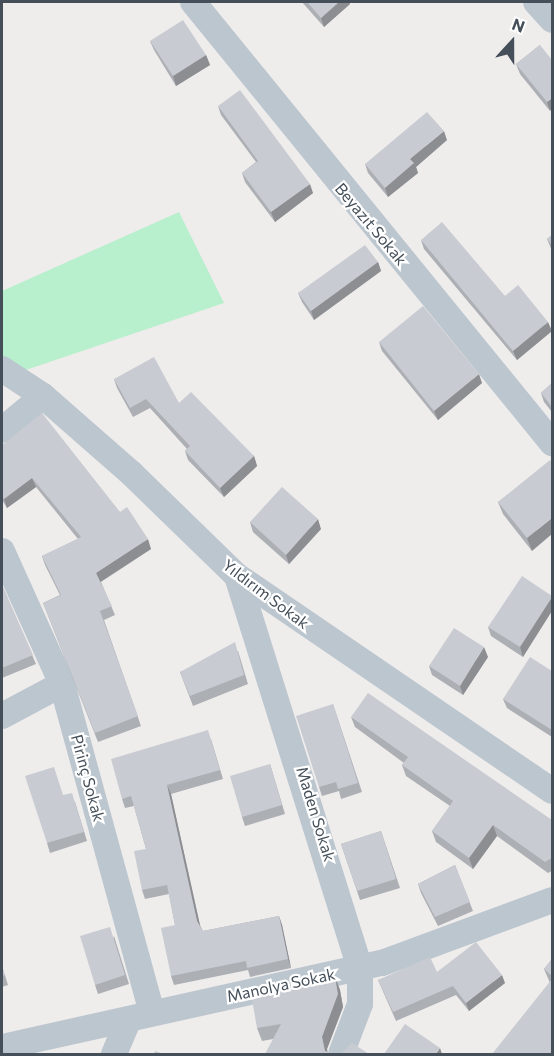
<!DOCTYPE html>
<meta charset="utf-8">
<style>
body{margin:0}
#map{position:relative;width:554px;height:1056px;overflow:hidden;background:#efecec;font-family:Commissioner,sans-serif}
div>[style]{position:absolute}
.green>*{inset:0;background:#b8efcd}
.street>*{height:26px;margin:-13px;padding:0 13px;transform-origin:13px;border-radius:13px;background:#bcc6cf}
.wall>*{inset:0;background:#acafb4}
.shaded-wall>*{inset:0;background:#8c8e92}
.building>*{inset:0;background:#c8cbd1}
span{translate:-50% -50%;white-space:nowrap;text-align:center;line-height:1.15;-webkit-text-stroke:4.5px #fff;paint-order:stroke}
.street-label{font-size:16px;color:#444f59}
.frame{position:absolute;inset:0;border:3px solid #444f59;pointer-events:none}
.north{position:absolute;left:482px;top:12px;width:60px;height:60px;-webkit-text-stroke:4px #fff;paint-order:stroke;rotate:21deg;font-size:16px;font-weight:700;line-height:24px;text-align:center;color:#444f59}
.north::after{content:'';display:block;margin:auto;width:21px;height:27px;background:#444f59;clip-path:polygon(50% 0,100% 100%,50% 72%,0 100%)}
</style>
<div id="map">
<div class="green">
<div style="clip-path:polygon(179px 212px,224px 303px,11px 375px,2px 369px,2px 291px)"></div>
</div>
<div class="street">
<div style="left:193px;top:2px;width:569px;rotate:50.85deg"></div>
<div style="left:536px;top:2px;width:24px;rotate:48deg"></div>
<div style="left:2px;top:369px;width:49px;rotate:33.4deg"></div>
<div style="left:43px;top:396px;width:118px;rotate:41.2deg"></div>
<div style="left:132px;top:474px;width:146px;rotate:44.2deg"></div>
<div style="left:237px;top:576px;width:381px;rotate:34.3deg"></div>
<div style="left:2px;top:430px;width:53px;rotate:-39.7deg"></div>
<div style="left:2px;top:551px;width:146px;rotate:65.7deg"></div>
<div style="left:62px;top:684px;width:341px;rotate:74.7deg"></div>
<div style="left:237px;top:576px;width:411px;rotate:72.6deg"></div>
<div style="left:360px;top:968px;width:36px;rotate:90deg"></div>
<div style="left:360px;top:1004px;width:53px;rotate:110.8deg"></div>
<div style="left:2px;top:716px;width:68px;rotate:-28.1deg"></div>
<div style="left:2px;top:1047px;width:389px;rotate:-12.5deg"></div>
<div style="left:382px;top:963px;width:181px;rotate:-20.3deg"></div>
<div style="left:114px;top:1054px;width:38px;rotate:-67deg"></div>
</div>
<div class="wall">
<div style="clip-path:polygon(302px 2px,349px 2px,350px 4px,324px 27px)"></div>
<div style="clip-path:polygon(150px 41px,206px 55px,210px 65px,176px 86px,154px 50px)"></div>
<div style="clip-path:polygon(540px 45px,550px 111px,520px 74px,516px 64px)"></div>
<div style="clip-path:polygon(218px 106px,313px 193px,275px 222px,245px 182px,242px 173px,256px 162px,221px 115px)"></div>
<div style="clip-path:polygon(447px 140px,416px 167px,418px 173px,388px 197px,368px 173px,365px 164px)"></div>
<div style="clip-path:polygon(552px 235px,552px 251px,547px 239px)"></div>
<div style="clip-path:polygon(421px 240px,505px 296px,552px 331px,517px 360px,424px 249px)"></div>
<div style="clip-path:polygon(378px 262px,381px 271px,314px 320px,302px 302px,298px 293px)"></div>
<div style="clip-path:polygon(379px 342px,482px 383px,438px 420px,382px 351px)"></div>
<div style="clip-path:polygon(114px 379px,179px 403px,254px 456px,257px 466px,224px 497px,188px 460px,185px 451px,187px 449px,150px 408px,133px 417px,117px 388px)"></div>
<div style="clip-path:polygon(552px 383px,552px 412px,544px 402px,541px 393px)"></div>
<div style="clip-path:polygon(2px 445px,120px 512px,151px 549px,101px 582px,115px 615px,104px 620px,141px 726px,98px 742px,43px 603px,60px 595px,45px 565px,42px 556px,78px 539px,36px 487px,7px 508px,2px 500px)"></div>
<div style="clip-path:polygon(552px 463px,532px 551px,503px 514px,498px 502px)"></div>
<div style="clip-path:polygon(250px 522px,321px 529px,289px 564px,253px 532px)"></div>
<div style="clip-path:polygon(2px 585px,36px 664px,2px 678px)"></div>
<div style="clip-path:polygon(552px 596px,523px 657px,491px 636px,488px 627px)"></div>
<div style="clip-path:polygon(238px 651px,248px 684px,193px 706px,180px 672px)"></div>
<div style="clip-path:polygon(488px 657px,463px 695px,432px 675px,429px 666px)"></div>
<div style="clip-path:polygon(552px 671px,552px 737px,507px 708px,503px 699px)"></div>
<div style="clip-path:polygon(333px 704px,362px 792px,341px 799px,339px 791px,322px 796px,319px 787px)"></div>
<div style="clip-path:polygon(351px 717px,552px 820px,552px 871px,548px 873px,497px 836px,473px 869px,436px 842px,432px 831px,450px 806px,406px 776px,402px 765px,404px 763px,355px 727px)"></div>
<div style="clip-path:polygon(211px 739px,223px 779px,171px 794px,200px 925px,203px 931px,279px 916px,282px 925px,291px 968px,250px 977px,248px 970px,174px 985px,171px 976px,175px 925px,169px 894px,145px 899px,142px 890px,146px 849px,134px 806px,125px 808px,122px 799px)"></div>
<div style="clip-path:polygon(270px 764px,285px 814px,245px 826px,242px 817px)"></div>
<div style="clip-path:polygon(64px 795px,75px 802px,87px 841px,50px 853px,47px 843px)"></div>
<div style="clip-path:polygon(381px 831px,400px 888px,360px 900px,341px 844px)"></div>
<div style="clip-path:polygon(455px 865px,473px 911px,438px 926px,421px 893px,418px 884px)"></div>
<div style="clip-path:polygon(114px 936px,129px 984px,98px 994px,95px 985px)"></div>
<div style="clip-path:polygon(552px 959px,552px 1054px,550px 983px,544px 969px)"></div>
<div style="clip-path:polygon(2px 966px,8px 985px,2px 987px)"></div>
<div style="clip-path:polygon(437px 972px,505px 983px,469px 1011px,456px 995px,396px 1021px,378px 980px)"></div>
<div style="clip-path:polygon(335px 977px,340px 990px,343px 1007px,327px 1049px,327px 1052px,273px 1039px,262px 1041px,257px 1028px)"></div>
</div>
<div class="shaded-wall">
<div style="clip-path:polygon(339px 2px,349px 2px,350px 4px,324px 27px,321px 18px)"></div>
<div style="clip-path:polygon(206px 55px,210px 65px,176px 86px,173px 76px)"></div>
<div style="clip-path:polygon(552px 98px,552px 109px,550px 111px,547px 102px)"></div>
<div style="clip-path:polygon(444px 131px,447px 140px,416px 167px,418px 173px,388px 197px,385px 188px,410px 159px)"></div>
<div style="clip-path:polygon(310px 184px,313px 193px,275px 222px,271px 212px)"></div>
<div style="clip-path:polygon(378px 262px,381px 271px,314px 320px,311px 311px)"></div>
<div style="clip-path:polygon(548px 322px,552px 331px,517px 360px,513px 351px)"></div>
<div style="clip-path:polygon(479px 374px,482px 383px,438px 420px,434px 411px)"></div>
<div style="clip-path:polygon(254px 456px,257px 466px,224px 497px,220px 488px)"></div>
<div style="clip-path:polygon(32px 478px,36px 487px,7px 508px,4px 499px)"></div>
<div style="clip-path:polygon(552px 518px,552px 534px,532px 551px,527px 538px)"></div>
<div style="clip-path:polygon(318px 519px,321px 529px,289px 564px,286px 555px)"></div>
<div style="clip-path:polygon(148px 539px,151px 549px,100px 582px,96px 573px)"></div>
<div style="clip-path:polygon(552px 597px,552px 611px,523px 657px,520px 647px)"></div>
<div style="clip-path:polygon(484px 647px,488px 657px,463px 695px,460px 686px)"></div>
<div style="clip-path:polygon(167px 785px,171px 794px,201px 930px,197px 921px)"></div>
<div style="clip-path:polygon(493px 825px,497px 836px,473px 869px,469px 858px)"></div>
<div style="clip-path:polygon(279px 916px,282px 925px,291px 968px,288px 959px)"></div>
<div style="clip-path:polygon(502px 975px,505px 983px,469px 1011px,466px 1003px)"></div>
<div style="clip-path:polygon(335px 977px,340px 990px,343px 1007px,327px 1049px,328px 1054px,325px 1051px,322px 1037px)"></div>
<div style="clip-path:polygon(440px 1048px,442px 1054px,436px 1054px)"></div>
</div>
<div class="building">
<div style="clip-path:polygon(307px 2px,339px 2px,321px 18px)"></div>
<div style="clip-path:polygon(183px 20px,206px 55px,173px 76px,150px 41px)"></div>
<div style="clip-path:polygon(540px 45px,552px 60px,552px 98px,547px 102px,516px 64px)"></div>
<div style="clip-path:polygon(240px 90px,310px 184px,271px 212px,242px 173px,258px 161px,218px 106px)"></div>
<div style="clip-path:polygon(427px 112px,444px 131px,410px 159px,414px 163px,385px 188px,365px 164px)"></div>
<div style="clip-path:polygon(442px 222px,505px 296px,518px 285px,548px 322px,513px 351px,421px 240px)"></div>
<div style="clip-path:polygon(552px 235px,552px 245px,547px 239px)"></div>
<div style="clip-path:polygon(365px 245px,378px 262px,311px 311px,298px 293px)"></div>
<div style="clip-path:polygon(423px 306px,479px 374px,434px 411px,379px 342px)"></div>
<div style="clip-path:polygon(154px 357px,179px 403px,191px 392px,254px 456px,220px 488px,185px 451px,190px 446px,146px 399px,130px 408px,114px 379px)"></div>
<div style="clip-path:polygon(552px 383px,552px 407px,541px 393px)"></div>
<div style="clip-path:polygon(42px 413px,120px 512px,127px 507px,148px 539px,96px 573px,112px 606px,100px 611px,138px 716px,95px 733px,43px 603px,61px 595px,42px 556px,81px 537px,32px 478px,4px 499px,2px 496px,2px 445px)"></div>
<div style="clip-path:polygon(550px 460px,552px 463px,552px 518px,527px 538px,498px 502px)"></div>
<div style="clip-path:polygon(282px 487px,318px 519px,286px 555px,250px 522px)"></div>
<div style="clip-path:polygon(522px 576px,552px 596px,552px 597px,520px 647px,488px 627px)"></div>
<div style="clip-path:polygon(2px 585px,33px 655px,2px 668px)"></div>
<div style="clip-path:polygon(454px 628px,484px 647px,460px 686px,429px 666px)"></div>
<div style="clip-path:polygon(235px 642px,244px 675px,190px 696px,180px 672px)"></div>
<div style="clip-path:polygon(530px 657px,552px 671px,552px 730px,503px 699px)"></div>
<div style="clip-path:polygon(368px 693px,552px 820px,552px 858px,545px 862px,493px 825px,469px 858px,432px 831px,453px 801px,402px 765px,408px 757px,351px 717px)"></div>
<div style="clip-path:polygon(333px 704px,358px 783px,338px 789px,336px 782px,319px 787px,296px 716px)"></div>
<div style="clip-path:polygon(208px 730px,220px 770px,167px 785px,197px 921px,203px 931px,279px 916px,288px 959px,247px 968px,246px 961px,171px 976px,161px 928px,175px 925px,167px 885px,142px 890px,134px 851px,146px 849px,131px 796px,122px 799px,111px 759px)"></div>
<div style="clip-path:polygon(270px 764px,282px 805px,242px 817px,230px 776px)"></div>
<div style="clip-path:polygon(54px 767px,63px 795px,72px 793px,84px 832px,47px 843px,25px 776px)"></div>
<div style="clip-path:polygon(381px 831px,396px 879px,357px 891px,341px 844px)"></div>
<div style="clip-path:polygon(455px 865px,470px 902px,435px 917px,418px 884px)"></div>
<div style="clip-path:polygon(110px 927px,125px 975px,95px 985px,80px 936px)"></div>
<div style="clip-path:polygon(476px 942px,502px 975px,466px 1003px,453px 986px,393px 1012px,378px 980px,430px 957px,437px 972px)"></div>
<div style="clip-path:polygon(552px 959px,552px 976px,544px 969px)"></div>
<div style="clip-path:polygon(2px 966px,5px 975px,2px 976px)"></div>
<div style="clip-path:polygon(335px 977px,338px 994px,322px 1037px,325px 1051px,335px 1054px,265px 1054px,281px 1024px,257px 1028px,251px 994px)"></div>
<div style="clip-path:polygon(552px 979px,552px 1054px,492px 1054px)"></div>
<div style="clip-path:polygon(405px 1024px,440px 1048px,436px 1054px,384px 1054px)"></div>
<div style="clip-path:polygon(352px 1043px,369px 1054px,341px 1054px)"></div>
<div style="clip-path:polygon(155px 1051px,164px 1054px,154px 1054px)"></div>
</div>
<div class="street-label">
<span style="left:371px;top:224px;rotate:50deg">Beyazıt Sokak</span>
<span style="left:266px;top:594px;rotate:37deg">Yıldırım Sokak</span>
<span style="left:88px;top:778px;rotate:75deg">Pirinç Sokak</span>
<span style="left:316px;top:814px;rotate:73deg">Maden Sokak</span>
<span style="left:281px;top:985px;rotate:-12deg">Manolya Sokak</span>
</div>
<div class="frame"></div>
<div class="north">N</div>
</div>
